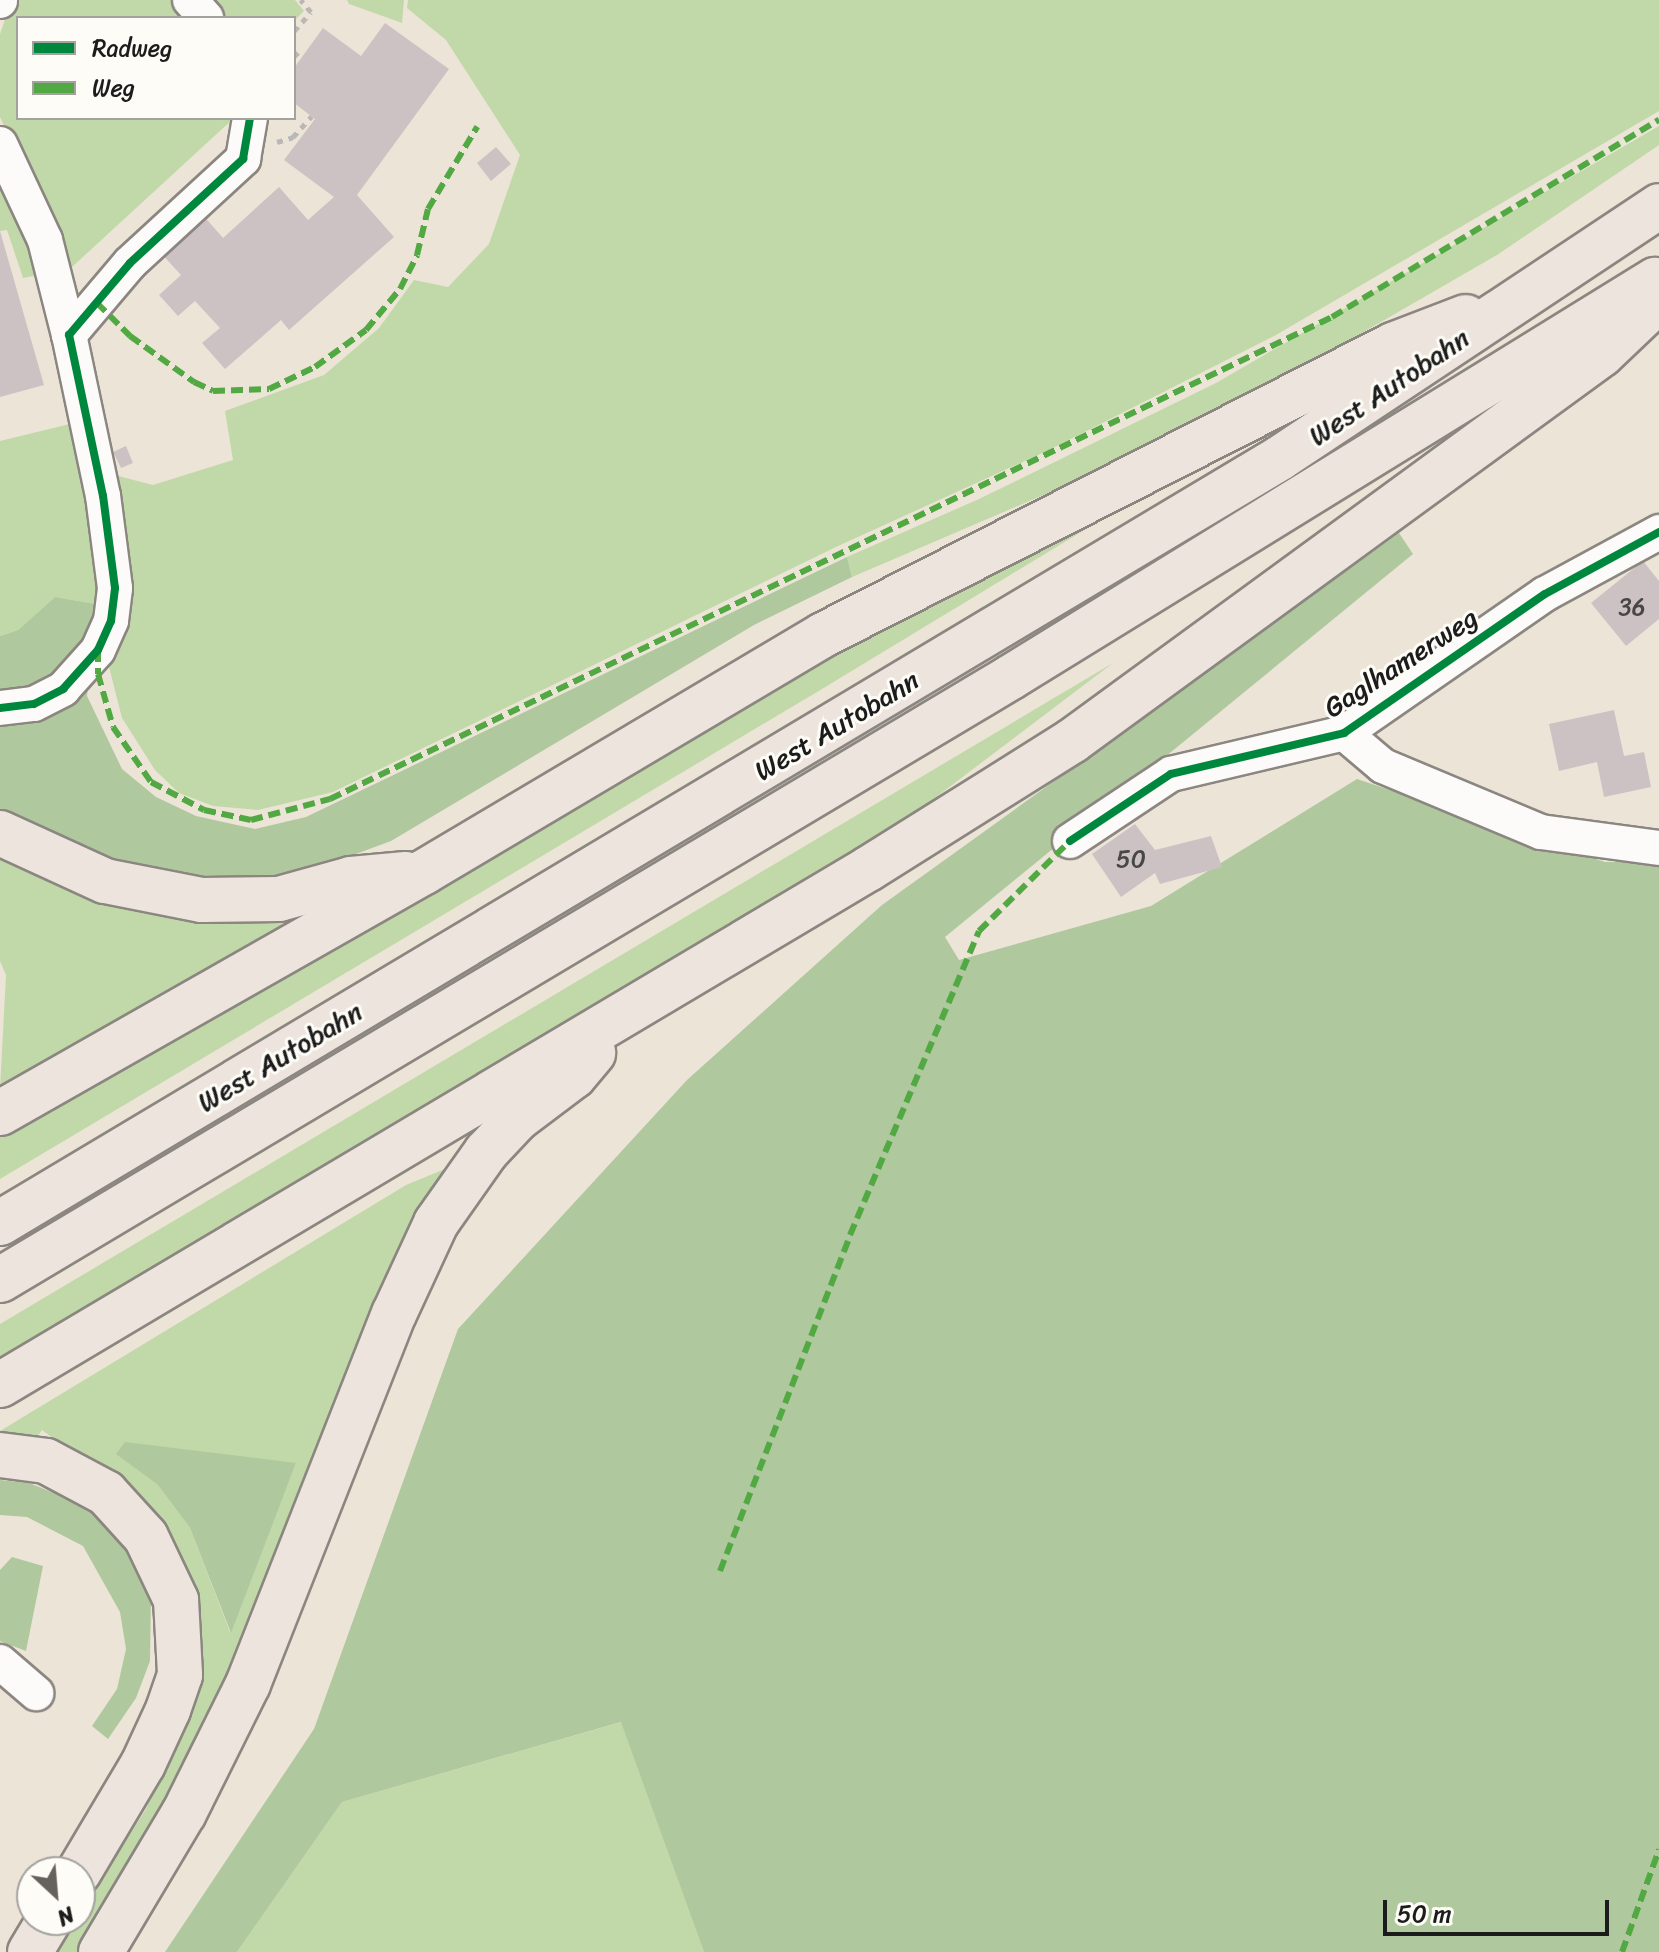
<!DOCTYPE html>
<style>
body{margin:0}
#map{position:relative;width:1659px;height:1952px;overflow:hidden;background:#ece4d7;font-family:Sriracha,sans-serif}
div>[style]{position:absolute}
.green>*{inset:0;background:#c1d9a8}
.forest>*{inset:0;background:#b0c89e}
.building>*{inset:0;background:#cdc2c3}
.path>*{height:5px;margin-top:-2.5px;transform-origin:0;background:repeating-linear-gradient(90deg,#b9b8b6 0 6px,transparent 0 12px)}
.roads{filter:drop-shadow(2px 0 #8b8680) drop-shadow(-2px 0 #8b8680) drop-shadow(0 2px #8b8680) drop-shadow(0 -2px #8b8680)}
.minor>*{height:34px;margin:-17px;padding:0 17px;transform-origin:17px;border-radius:17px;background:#fcfbf9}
.highway>*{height:44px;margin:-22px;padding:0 22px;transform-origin:22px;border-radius:22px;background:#ede5dd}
.quiet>*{height:6px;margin-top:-3px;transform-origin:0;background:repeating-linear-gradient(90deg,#52a943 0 12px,transparent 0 18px)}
.cycleway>*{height:8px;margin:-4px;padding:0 4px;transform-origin:4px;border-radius:4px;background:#00873e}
span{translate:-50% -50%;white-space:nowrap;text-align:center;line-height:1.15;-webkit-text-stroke:6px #fdfcf7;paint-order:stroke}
.number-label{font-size:24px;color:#484646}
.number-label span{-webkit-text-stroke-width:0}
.street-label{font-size:28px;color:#1c1c1c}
.legend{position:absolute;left:16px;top:16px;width:280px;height:104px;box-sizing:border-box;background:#fdfcf7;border:2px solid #a3a29f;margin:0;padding:10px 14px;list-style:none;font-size:24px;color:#1c1c1c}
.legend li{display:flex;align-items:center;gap:16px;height:40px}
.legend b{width:40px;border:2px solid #a3a29f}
.north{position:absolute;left:16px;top:1856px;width:80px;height:80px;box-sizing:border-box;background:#fdfcf7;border:2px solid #a3a29f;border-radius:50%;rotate:154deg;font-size:22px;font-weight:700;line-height:32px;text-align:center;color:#1c1c1c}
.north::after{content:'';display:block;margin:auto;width:28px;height:36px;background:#65625d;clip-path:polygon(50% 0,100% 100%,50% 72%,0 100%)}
.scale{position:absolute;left:1383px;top:1900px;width:226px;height:36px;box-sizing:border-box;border:4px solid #1c1c1c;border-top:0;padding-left:10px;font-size:24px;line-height:28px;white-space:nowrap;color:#1c1c1c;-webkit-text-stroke:6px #fdfcf7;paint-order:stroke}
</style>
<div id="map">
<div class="green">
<div style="clip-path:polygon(12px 0,177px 0,193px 18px,18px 18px,18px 118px,234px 118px,72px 267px,0 117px,0 34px)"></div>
<div style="clip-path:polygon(215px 0,295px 0,304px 11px,294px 21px,224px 18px)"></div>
<div style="clip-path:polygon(347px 0,404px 0,402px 23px,349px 4px)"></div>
<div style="clip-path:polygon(408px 0,1659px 0,1659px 111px,1276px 335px,1051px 449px,836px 547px,333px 792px,258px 810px,213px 806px,179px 793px,155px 770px,122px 718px,109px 667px,115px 649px,107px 473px,153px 485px,233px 460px,225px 411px,324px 375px,379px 328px,414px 280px,448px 287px,489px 244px,520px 155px,446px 40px,407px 8px)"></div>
<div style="clip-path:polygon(1659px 126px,1659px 145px,1497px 255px,1308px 364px,1069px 484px,852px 577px,847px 557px,979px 499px,1216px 383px)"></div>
<div style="clip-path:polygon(0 187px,3px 188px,44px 274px,23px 278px,7px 230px,0 231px)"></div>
<div style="clip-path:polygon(74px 423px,100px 568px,96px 604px,55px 597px,18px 630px,0 636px,0 441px)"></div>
<div style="clip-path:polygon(1091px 526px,817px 692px,0 1179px,0 1133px,884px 628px)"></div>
<div style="clip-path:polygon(1113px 663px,919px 810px,0 1360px,0 1324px)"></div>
<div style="clip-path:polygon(0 856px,309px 913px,0 1089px,6px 975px,0 961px)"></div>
<div style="clip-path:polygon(evenodd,462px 1162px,207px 1741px,86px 1952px,55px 1952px,146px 1809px,191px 1705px,120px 1487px,42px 1430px,29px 1448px,0 1443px,0 1431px,406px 1185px,462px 1162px,296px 1463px,230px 1632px,190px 1528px,157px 1484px,296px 1463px)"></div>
<div style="clip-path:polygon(622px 1722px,704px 1952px,237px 1952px,342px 1802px)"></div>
</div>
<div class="forest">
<div style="clip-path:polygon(1399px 533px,1413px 554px,945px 937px,959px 960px,1151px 906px,1357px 779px,1605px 862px,1659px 862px,1659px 1952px,704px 1952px,621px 1722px,342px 1802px,237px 1952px,165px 1952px,314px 1729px,458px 1329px,687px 1080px,882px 905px)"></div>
<div style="clip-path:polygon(847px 557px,852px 577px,754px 625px,391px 841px,294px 877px,181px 879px,102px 859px,0 813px,0 636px,18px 630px,55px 597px,96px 604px,87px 696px,122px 769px,156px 797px,196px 816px,255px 829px,306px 817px)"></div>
<div style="clip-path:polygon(125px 1442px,296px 1463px,231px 1633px,190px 1528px,157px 1484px,116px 1454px)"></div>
<div style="clip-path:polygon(0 1480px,29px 1483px,72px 1500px,107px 1523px,135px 1557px,151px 1593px,150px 1661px,136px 1698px,108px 1739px,92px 1726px,117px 1689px,126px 1649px,120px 1612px,83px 1546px,27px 1517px,0 1515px)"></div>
<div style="clip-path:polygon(12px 1557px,43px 1566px,26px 1651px,0 1641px,0 1570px)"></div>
</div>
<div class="building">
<div style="clip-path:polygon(385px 23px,449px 69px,357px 195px,394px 237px,289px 330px,281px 320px,225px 369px,202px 343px,220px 328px,195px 301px,178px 316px,159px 295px,181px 275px,159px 251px,202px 214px,223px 238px,279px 187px,308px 220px,334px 197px,284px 160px,315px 119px,294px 103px,294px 68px,323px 28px,361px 56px)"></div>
<div style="clip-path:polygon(496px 147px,511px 164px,491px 181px,477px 163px)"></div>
<div style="clip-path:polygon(0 231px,44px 385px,0 397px)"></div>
<div style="clip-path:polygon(126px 446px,133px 463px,121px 468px,113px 452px)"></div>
<div style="clip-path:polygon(1643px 561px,1659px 581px,1659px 619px,1626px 646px,1591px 603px)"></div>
<div style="clip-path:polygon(1614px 710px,1624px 756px,1644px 752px,1651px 787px,1604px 797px,1597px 762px,1559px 771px,1549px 724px)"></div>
<div style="clip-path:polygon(1135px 824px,1155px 850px,1211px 836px,1222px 867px,1160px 884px,1155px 873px,1121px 897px,1092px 854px)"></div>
</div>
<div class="path">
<div style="left:294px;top:31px;width:25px;rotate:-48deg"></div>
<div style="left:311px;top:12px;width:16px;rotate:-130deg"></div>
<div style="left:294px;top:52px;width:10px;rotate:45deg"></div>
<div style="left:277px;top:142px;width:17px;rotate:-17deg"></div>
<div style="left:293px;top:137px;width:28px;rotate:-48deg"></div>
</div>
<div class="roads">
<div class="minor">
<div style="left:190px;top:0;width:24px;rotate:48deg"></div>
<div style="left:0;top:1px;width:1px;rotate:-90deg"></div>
<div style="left:0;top:144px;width:106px;rotate:64.9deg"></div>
<div style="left:45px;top:240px;width:98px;rotate:75.8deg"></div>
<div style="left:0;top:708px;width:34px;rotate:-7deg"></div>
<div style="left:34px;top:704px;width:33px;rotate:-27deg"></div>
<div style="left:63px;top:689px;width:52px;rotate:-48.1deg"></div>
<div style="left:98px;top:650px;width:32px;rotate:-66deg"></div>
<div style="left:111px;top:621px;width:33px;rotate:-83deg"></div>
<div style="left:115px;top:588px;width:93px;rotate:-97.4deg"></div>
<div style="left:103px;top:496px;width:165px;rotate:-101.9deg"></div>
<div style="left:69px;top:335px;width:94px;rotate:-49.7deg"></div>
<div style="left:130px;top:263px;width:154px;rotate:-42.6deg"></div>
<div style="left:243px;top:159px;width:42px;rotate:-80.3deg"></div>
<div style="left:1344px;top:733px;width:51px;rotate:40.2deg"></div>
<div style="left:1383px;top:766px;width:171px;rotate:22.7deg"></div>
<div style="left:1541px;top:832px;width:119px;rotate:7.7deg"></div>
<div style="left:1070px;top:841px;width:121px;rotate:-33.6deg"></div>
<div style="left:1171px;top:774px;width:178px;rotate:-13.3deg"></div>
<div style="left:1344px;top:733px;width:244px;rotate:-34.7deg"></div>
<div style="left:1545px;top:594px;width:130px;rotate:-28.5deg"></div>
<div style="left:0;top:1662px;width:48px;rotate:40.7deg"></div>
</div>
<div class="highway">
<div style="left:0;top:833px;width:115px;rotate:24.6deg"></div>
<div style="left:105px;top:881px;width:99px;rotate:11.1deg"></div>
<div style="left:202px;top:900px;width:77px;rotate:-0.7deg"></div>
<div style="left:279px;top:899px;width:75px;rotate:-15.5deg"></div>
<div style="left:351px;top:879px;width:55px;rotate:-5.2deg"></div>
<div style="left:0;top:1113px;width:488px;rotate:-29.6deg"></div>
<div style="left:424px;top:872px;width:464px;rotate:-30.7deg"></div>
<div style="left:823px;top:635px;width:640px;rotate:-26.97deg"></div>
<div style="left:1393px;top:345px;width:78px;rotate:-21deg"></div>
<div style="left:0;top:1223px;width:1491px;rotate:-30.86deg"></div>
<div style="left:1280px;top:458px;width:455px;rotate:-33.6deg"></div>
<div style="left:0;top:1280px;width:1177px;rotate:-30.81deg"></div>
<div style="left:1011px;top:677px;width:757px;rotate:-31.65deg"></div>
<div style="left:0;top:1385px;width:1010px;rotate:-30.73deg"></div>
<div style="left:868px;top:869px;width:241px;rotate:-32.1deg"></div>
<div style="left:1072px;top:741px;width:656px;rotate:-36.14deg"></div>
<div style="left:1602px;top:354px;width:79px;rotate:-43.5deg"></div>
<div style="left:0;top:1455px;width:46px;rotate:7.4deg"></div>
<div style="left:46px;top:1461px;width:68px;rotate:28.1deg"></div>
<div style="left:106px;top:1493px;width:59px;rotate:47.7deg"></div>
<div style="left:146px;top:1537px;width:70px;rotate:64.5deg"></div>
<div style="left:176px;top:1600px;width:75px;rotate:86.9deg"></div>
<div style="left:180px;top:1675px;width:37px;rotate:109deg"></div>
<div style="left:168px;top:1710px;width:60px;rotate:114.8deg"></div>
<div style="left:143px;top:1764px;width:126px;rotate:120.7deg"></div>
<div style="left:30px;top:1952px;width:37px;rotate:-59deg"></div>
<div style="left:101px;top:1952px;width:162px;rotate:-59.2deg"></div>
<div style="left:184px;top:1813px;width:144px;rotate:-63.6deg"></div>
<div style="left:248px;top:1684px;width:398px;rotate:-68.5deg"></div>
<div style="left:394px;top:1314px;width:100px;rotate:-65.2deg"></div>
<div style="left:436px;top:1223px;width:87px;rotate:-54.8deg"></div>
<div style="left:486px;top:1152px;width:45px;rotate:-46.8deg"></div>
<div style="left:517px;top:1119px;width:71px;rotate:-37deg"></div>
<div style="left:574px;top:1076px;width:30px;rotate:-50deg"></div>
</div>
</div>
<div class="quiet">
<div style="left:97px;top:303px;width:47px;rotate:45deg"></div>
<div style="left:130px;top:336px;width:79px;rotate:35.7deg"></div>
<div style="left:194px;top:382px;width:21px;rotate:25deg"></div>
<div style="left:213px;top:391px;width:56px;rotate:-2deg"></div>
<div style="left:269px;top:389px;width:51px;rotate:-25.6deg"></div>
<div style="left:315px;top:367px;width:63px;rotate:-36deg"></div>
<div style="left:366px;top:330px;width:53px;rotate:-50.3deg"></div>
<div style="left:400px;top:289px;width:38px;rotate:-63deg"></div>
<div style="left:417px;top:255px;width:47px;rotate:-76.6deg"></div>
<div style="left:428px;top:209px;width:96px;rotate:-59.1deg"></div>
<div style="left:98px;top:650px;width:24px;rotate:90deg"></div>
<div style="left:98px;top:674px;width:55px;rotate:74.2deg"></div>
<div style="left:113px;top:727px;width:67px;rotate:55.4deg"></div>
<div style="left:151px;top:782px;width:60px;rotate:27.8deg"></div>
<div style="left:204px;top:810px;width:48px;rotate:12deg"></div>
<div style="left:251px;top:820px;width:82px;rotate:-14.9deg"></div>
<div style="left:330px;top:799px;width:1112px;rotate:-25.69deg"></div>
<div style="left:1332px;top:317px;width:382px;rotate:-31.1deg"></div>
<div style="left:720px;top:1571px;width:360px;rotate:-68.8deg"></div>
<div style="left:850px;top:1235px;width:330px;rotate:-67deg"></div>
<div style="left:979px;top:931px;width:128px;rotate:-44.7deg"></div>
<div style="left:1622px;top:1952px;width:109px;rotate:-70.1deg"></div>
</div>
<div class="cycleway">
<div style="left:0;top:708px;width:34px;rotate:-7deg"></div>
<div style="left:34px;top:704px;width:33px;rotate:-27deg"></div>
<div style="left:63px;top:689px;width:52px;rotate:-48.1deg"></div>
<div style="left:98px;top:650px;width:32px;rotate:-66deg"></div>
<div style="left:111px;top:621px;width:33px;rotate:-83deg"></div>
<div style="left:115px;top:588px;width:93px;rotate:-97.4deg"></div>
<div style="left:103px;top:496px;width:165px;rotate:-101.9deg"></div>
<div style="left:69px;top:335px;width:94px;rotate:-49.7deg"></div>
<div style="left:130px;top:263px;width:154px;rotate:-42.6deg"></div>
<div style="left:243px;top:159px;width:42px;rotate:-80.3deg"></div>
<div style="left:1070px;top:841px;width:121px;rotate:-33.6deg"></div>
<div style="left:1171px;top:774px;width:178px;rotate:-13.3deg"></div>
<div style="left:1344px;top:733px;width:244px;rotate:-34.7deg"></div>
<div style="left:1545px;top:594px;width:130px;rotate:-28.5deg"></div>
</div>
<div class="number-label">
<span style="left:1632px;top:608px">36</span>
<span style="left:1131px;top:860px">50</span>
</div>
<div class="street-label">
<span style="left:1389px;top:387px;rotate:-34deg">West Autobahn</span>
<span style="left:1401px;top:663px;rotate:-33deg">Gaglhamerweg</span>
<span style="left:837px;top:726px;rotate:-31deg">West Autobahn</span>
<span style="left:280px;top:1057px;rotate:-31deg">West Autobahn</span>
</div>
<ul class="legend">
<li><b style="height:10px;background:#00873e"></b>Radweg</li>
<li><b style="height:10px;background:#52a943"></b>Weg</li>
</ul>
<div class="north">N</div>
<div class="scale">50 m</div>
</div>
